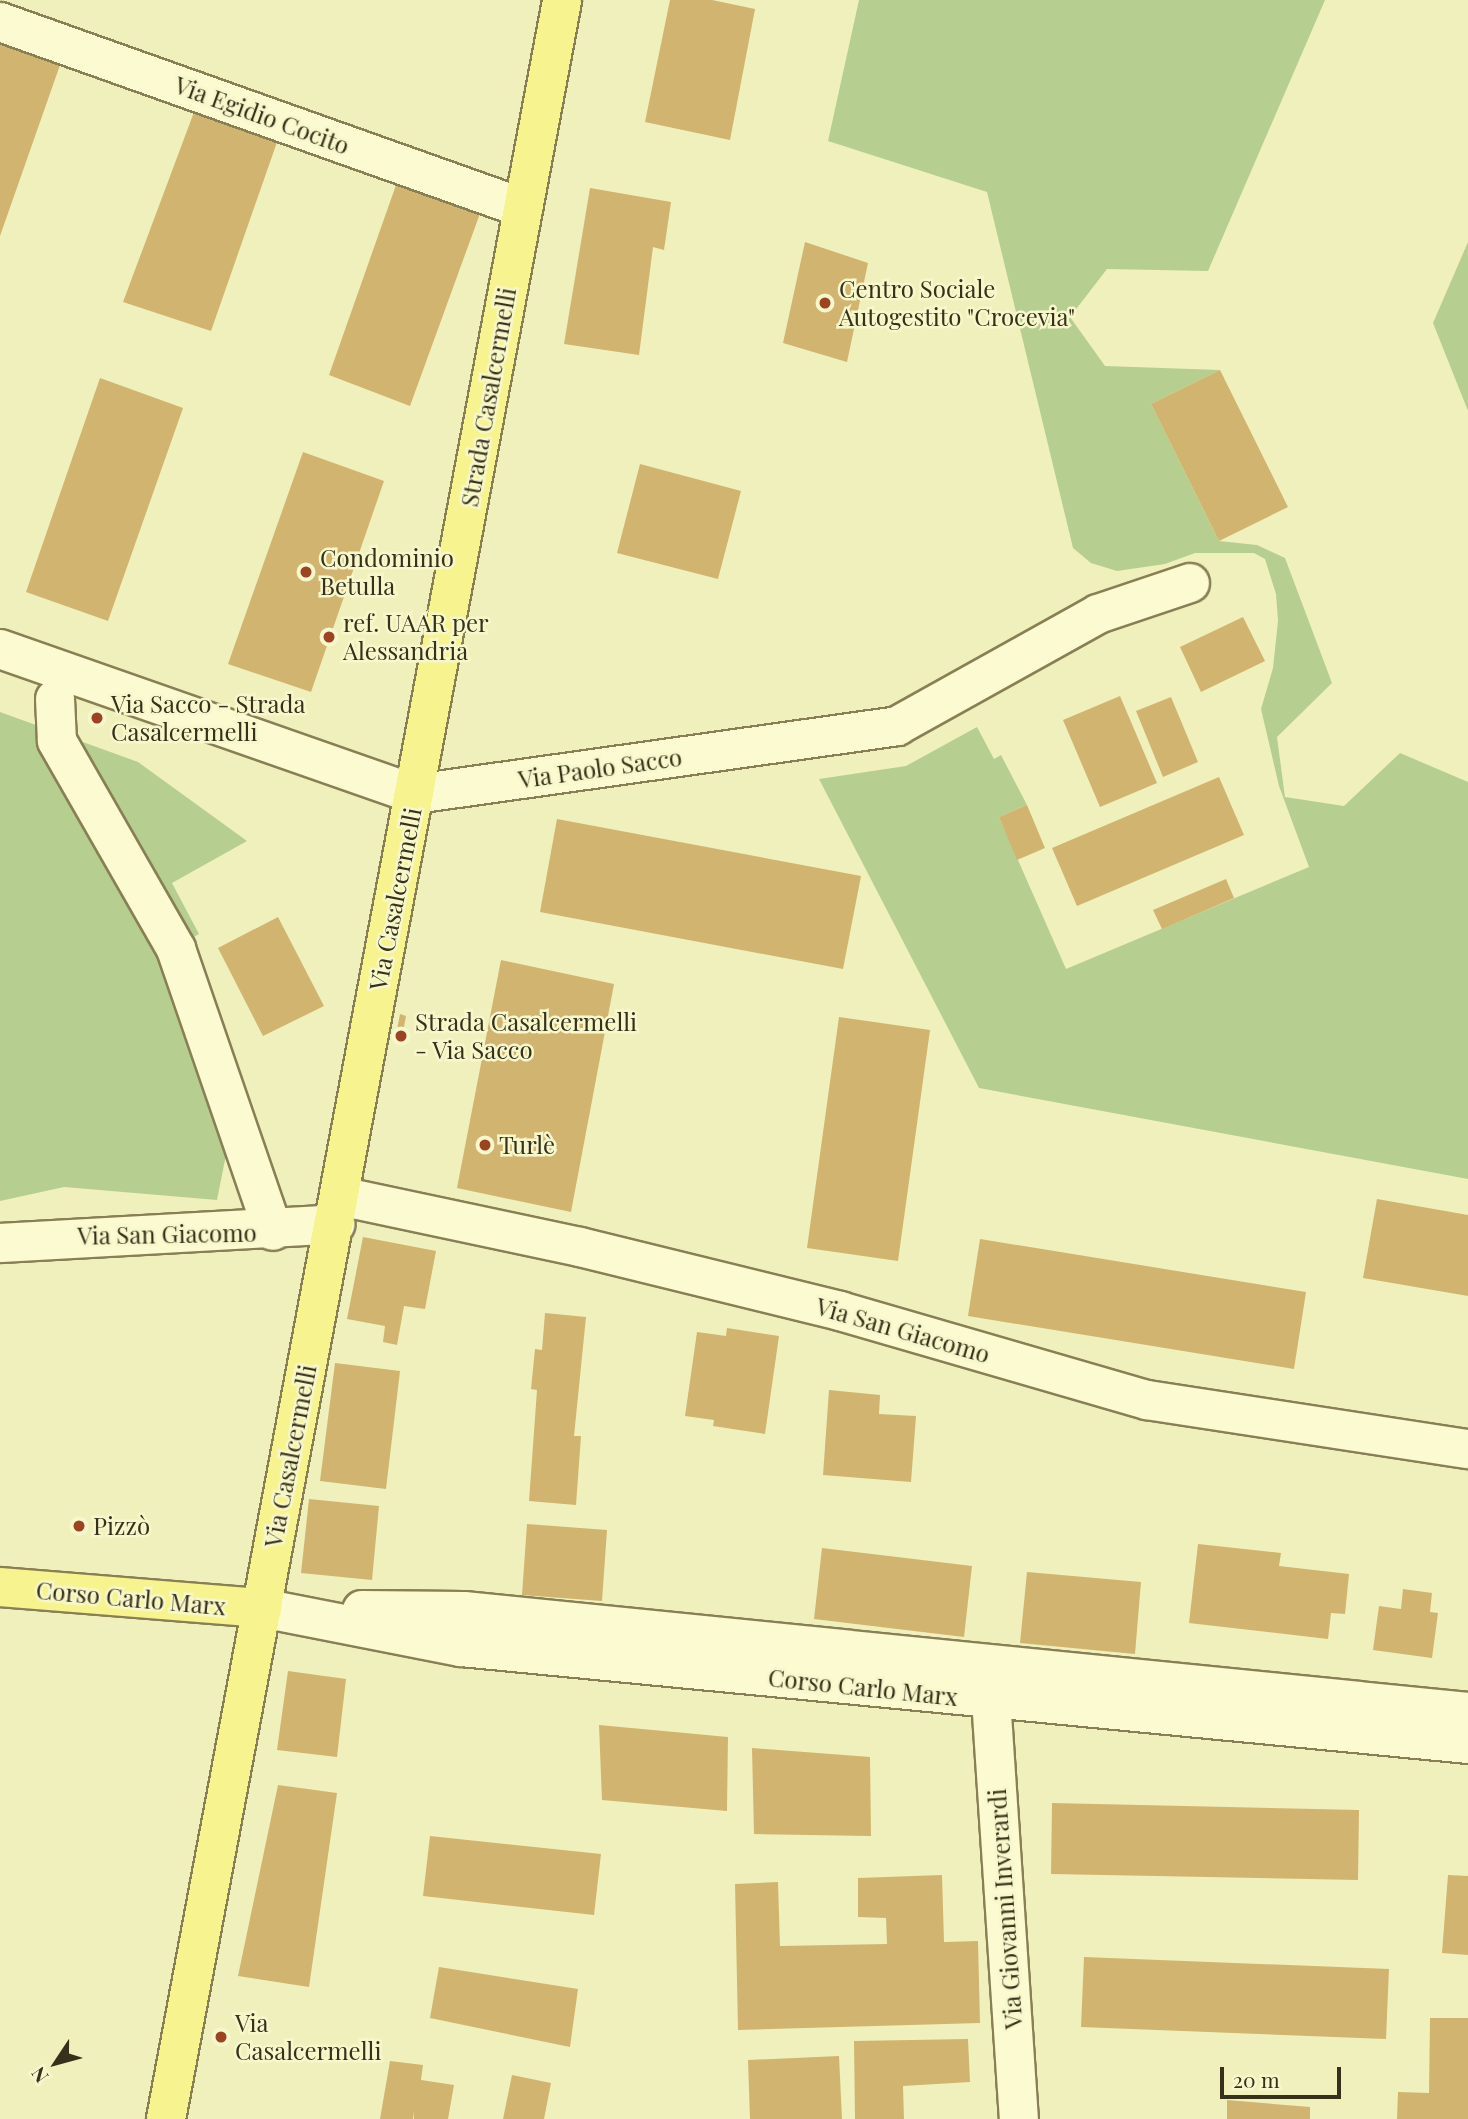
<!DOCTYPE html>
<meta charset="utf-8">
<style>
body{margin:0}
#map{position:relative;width:1468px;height:2119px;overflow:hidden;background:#f0f0bc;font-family:"Playfair Display",serif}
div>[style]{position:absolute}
.green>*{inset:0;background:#b6cf90}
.building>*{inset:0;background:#d1b46f}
.roads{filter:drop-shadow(2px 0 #897f55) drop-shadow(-2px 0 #897f55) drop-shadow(0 2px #897f55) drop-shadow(0 -2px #897f55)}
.minor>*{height:38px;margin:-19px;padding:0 19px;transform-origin:19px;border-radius:19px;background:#fbfad0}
.major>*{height:38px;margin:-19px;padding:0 19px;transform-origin:19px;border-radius:19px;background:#f7f490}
.dots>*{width:19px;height:19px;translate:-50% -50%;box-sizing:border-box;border:4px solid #f7f7cc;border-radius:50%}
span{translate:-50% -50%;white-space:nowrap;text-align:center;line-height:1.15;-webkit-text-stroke:5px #f7f7cc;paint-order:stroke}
.street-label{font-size:24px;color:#37301a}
.poi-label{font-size:24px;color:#37301a}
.left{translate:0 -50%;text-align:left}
.north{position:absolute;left:21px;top:2028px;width:70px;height:70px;-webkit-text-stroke:5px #f7f7cc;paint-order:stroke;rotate:234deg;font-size:19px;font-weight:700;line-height:28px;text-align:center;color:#37301a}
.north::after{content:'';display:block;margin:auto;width:24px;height:32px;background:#37301a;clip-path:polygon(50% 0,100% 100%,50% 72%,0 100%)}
.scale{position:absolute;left:1220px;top:2067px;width:121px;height:32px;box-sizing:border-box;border:4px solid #37301a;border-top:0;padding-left:9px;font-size:21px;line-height:24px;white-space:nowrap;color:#37301a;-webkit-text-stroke:5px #f7f7cc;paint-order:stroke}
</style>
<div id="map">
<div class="green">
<div style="clip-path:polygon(859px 0,1325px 0,1208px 271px,1107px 269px,1070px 317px,1105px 366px,1220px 370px,1151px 404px,1219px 541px,1257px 545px,1285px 558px,1332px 683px,1277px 737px,1285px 797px,1344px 806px,1400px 753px,1468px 782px,1468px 1179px,979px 1088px,819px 779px,906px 766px,977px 727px,994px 759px,1001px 755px,1027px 805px,999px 817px,1066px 969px,1309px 867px,1279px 786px,1261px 709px,1273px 668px,1278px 621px,1276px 594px,1265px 559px,1254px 553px,1195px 553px,1165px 564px,1117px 571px,1091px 563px,1073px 548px,987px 192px,828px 141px)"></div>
<div style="clip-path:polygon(1468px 242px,1468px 411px,1433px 323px)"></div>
<div style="clip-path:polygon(0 712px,138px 762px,247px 841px,172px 883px,199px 934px,170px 950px,231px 1130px,217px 1200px,64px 1187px,0 1201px)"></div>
</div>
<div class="building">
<div style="clip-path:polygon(670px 0,712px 0,755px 9px,730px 140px,645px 122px)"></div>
<div style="clip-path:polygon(0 25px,66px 48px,0 236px)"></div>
<div style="clip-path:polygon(200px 96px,283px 125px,211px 331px,123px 302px)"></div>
<div style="clip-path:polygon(402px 168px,486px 197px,410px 406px,329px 375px)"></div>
<div style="clip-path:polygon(590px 188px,671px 202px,664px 250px,653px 247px,639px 355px,564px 344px)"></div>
<div style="clip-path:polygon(805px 242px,868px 263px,847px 362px,783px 343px)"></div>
<div style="clip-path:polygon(1220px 370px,1288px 507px,1219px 541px,1151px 404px)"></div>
<div style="clip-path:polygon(100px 378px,183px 408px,108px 621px,26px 592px)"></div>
<div style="clip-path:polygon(303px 452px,384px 481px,311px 692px,228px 664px)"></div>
<div style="clip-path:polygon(640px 464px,741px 491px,718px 579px,617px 553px)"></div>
<div style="clip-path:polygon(1243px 617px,1265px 661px,1201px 692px,1180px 647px)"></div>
<div style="clip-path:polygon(1120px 696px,1157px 783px,1100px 807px,1063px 720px)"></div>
<div style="clip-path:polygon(1171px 697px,1198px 762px,1163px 777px,1136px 711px)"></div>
<div style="clip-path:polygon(126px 730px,141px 737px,139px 743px,124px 737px)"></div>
<div style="clip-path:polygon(1219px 777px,1244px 835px,1077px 906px,1052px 848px)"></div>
<div style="clip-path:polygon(1027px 805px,1045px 848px,1017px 860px,999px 817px)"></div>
<div style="clip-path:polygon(557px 819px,861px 876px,843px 969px,540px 912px)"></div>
<div style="clip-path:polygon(1226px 879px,1234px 898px,1162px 929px,1153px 910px)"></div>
<div style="clip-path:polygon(278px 917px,324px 1006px,263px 1036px,218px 948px)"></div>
<div style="clip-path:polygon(501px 960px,614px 984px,571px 1212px,457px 1188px)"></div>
<div style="clip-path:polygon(400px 1014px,406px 1016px,403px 1032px,397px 1030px)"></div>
<div style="clip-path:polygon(839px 1017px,930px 1030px,898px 1261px,807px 1248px)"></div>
<div style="clip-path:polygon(1377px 1199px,1468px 1215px,1468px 1296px,1363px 1278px)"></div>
<div style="clip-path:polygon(363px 1237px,436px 1251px,425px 1309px,404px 1306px,397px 1345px,383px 1342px,385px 1326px,347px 1319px)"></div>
<div style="clip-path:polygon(980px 1239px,1306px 1292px,1294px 1369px,968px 1316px)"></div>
<div style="clip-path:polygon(545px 1313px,586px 1317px,574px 1436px,581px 1436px,576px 1505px,529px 1501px,537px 1390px,531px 1389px,535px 1349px,542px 1350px)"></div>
<div style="clip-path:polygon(727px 1328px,779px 1336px,765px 1434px,713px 1426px,714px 1420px,685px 1416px,697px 1332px,726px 1336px)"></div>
<div style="clip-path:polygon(335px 1363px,400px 1371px,386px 1489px,320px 1481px)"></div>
<div style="clip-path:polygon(829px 1390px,880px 1395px,879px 1414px,916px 1416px,911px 1482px,823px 1475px)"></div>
<div style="clip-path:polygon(309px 1499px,379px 1506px,372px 1580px,301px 1573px)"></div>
<div style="clip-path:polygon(527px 1524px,607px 1530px,602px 1601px,522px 1595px)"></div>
<div style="clip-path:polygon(1198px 1544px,1281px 1553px,1279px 1566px,1349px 1574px,1345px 1614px,1331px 1613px,1328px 1639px,1189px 1623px)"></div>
<div style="clip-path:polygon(822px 1548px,972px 1566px,964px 1637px,814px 1619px)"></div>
<div style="clip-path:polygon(1027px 1572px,1141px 1582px,1135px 1654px,1020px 1643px)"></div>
<div style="clip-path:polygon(1403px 1589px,1432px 1593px,1430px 1612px,1438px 1613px,1432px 1658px,1373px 1650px,1379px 1606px,1401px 1609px)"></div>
<div style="clip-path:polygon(288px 1671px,346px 1679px,337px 1757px,277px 1750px)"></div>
<div style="clip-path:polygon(599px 1725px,728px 1737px,727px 1811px,602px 1800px)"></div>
<div style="clip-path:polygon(752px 1748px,870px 1757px,871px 1836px,754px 1834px)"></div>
<div style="clip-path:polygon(278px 1785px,337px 1793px,309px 1987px,238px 1976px)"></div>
<div style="clip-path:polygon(1052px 1803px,1359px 1810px,1358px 1880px,1051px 1874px)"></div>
<div style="clip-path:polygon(430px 1836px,601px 1854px,594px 1915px,423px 1896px)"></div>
<div style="clip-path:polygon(942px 1875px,944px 1942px,978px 1941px,980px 2023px,738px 2030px,735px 1884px,778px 1882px,780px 1946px,887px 1944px,886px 1918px,858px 1917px,858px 1878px)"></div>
<div style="clip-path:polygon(1448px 1875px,1468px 1876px,1468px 1955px,1442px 1953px)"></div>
<div style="clip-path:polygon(1084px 1957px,1389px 1969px,1386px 2039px,1081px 2027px)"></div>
<div style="clip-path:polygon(439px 1967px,578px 1989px,570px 2047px,430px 2018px)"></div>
<div style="clip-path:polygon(1430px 2018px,1468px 2018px,1468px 2119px,1397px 2119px,1398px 2092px,1429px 2093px)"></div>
<div style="clip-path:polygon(968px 2039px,970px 2082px,903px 2086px,904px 2119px,855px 2119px,854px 2041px)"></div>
<div style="clip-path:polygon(839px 2056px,842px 2119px,750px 2119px,748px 2060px)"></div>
<div style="clip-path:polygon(390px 2061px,423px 2065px,421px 2080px,454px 2085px,448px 2119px,414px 2119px,414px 2111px,413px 2119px,380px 2119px)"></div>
<div style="clip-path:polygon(512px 2075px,551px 2083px,544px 2119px,503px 2119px)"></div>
<div style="clip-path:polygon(1227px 2100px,1310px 2107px,1310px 2119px,1227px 2119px)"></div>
</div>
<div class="roads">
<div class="minor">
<div style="left:0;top:22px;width:555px;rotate:19.58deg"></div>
<div style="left:0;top:649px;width:440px;rotate:19.3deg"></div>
<div style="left:415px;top:794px;width:487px;rotate:-8deg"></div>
<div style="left:897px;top:726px;width:230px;rotate:-29.1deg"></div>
<div style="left:1098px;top:614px;width:97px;rotate:-18.6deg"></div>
<div style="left:55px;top:699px;width:42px;rotate:87.3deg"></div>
<div style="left:57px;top:741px;width:240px;rotate:60.2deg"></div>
<div style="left:176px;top:949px;width:298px;rotate:71deg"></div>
<div style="left:340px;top:1196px;width:245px;rotate:12deg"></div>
<div style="left:580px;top:1247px;width:268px;rotate:13.8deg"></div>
<div style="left:840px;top:1311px;width:320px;rotate:16.2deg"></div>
<div style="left:1147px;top:1400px;width:325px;rotate:8.7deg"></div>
<div style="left:0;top:1243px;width:336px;rotate:-3.2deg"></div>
<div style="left:262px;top:1608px;width:203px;rotate:11.1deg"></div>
<div style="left:461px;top:1647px;width:1012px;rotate:5.5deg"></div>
<div style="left:362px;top:1610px;width:102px;rotate:0.6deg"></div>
<div style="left:464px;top:1611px;width:1009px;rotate:5.74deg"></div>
<div style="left:991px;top:1699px;width:421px;rotate:86.2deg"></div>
</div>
<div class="major">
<div style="left:0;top:1587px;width:263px;rotate:4.6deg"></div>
<div style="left:166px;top:2119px;width:2156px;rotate:-79.41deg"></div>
</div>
</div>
<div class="dots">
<div style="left:825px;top:303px;background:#9c4321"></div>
<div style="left:306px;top:572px;background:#9c4321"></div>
<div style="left:329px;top:637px;background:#9c4321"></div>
<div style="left:97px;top:718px;background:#9c4321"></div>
<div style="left:401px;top:1036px;background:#9c4321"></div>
<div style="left:485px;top:1145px;background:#9c4321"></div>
<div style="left:79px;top:1526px;background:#9c4321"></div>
<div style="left:221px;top:2037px;background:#9c4321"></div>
</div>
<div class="street-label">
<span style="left:262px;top:115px;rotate:20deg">Via Egidio Cocito</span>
<span style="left:488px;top:397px;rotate:-80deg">Strada Casalcermelli</span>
<span style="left:600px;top:768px;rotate:-8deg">Via Paolo Sacco</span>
<span style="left:395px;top:899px;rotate:-79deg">Via Casalcermelli</span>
<span style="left:167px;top:1234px;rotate:-1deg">Via San Giacomo</span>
<span style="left:903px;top:1330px;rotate:16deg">Via San Giacomo</span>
<span style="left:290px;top:1456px;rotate:-79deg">Via Casalcermelli</span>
<span style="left:131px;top:1598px;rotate:5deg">Corso Carlo Marx</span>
<span style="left:863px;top:1687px;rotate:6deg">Corso Carlo Marx</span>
<span style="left:1005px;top:1909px;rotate:-94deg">Via Giovanni Inverardi</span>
</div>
<div class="poi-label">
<span class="left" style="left:839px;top:303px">Centro Sociale<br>Autogestito "Crocevia"</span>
<span class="left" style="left:320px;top:572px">Condominio<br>Betulla</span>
<span class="left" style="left:343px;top:637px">ref. UAAR per<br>Alessandria</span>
<span class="left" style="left:111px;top:718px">Via Sacco - Strada<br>Casalcermelli</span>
<span class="left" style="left:415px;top:1036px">Strada Casalcermelli<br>- Via Sacco</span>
<span class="left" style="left:499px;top:1145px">Turlè</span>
<span class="left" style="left:93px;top:1526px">Pizzò</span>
<span class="left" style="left:235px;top:2037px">Via<br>Casalcermelli</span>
</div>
<div class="north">N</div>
<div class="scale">20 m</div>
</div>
